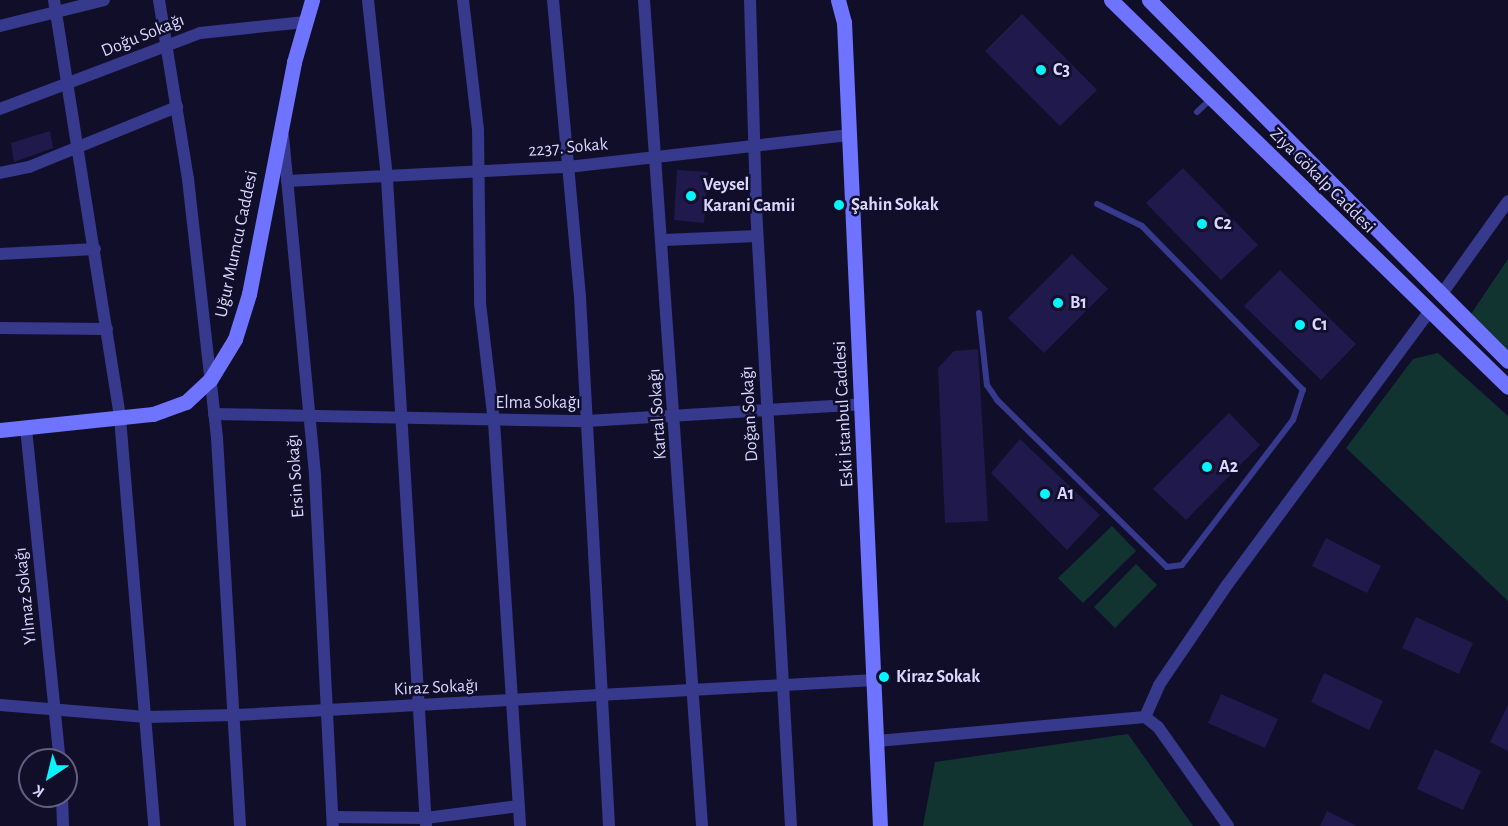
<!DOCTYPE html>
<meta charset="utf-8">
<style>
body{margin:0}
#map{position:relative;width:1508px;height:826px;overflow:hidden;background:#110e2a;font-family:"Alegreya Sans",sans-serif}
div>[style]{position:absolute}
.green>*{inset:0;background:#113431}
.building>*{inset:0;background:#20194c}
.lane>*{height:6px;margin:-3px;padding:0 3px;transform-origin:3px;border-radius:3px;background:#36398c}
.street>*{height:12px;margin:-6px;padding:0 6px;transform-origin:6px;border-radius:6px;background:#36398c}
.secondary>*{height:15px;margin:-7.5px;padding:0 7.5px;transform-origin:7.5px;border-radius:7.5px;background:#6e74ff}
.dots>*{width:16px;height:16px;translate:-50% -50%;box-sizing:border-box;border:3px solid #110e2a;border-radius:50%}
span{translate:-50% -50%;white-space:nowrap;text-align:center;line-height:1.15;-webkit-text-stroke:5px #110e2a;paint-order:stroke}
.street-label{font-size:18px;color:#d9d7ff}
.poi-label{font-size:18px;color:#d9d7ff;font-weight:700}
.left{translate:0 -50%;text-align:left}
.north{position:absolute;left:18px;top:748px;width:60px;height:60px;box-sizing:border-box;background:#110e2a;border:2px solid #615e7f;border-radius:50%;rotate:215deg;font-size:16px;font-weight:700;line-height:24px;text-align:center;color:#d9d7ff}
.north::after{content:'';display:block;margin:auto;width:21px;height:27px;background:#03f6ff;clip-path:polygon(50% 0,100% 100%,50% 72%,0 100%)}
</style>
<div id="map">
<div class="green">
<div style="clip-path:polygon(1508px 259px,1508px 359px,1471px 314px)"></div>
<div style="clip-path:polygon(1438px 353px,1508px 416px,1508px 601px,1346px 448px,1413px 359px)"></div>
<div style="clip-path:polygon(1112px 526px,1136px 551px,1083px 603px,1058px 578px)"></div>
<div style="clip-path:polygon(1136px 564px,1157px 585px,1115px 628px,1094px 607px)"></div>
<div style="clip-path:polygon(1128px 734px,1193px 826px,923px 826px,935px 762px)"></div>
</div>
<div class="building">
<div style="clip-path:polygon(1022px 14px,1097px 90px,1060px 126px,985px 51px)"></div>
<div style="clip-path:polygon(50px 131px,53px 148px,14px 162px,11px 143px)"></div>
<div style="clip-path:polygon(1183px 168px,1258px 245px,1221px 280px,1146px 203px)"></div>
<div style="clip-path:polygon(677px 170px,708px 172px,704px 223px,674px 220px)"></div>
<div style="clip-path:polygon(1072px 254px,1108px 289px,1044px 353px,1008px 318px)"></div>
<div style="clip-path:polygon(1280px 270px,1356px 344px,1321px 380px,1244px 306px)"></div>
<div style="clip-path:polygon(978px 349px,988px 521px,945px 523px,938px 368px,954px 351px)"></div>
<div style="clip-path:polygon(1229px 413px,1260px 445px,1186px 520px,1153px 489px)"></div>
<div style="clip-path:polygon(1020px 439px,1100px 515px,1067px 550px,991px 473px)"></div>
<div style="clip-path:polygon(1326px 538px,1381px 566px,1367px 593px,1312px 566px)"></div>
<div style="clip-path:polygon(1416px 617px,1473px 643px,1459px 674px,1402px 648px)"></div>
<div style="clip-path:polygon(1324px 673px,1383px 701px,1369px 730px,1311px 702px)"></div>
<div style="clip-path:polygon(1221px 694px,1278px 719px,1265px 748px,1208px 723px)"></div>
<div style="clip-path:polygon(1508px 705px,1508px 751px,1490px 742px)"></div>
<div style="clip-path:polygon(1435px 749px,1481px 771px,1463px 810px,1417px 789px)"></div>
<div style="clip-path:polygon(1327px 811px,1357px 826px,1320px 826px)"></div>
</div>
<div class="lane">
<div style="left:1197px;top:112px;width:19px;rotate:-43deg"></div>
<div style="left:979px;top:313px;width:72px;rotate:83.7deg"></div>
<div style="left:987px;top:385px;width:18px;rotate:56deg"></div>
<div style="left:997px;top:400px;width:238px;rotate:44.5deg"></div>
<div style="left:1167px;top:567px;width:15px;rotate:-8deg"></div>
<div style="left:1182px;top:565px;width:183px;rotate:-52.6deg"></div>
<div style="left:1293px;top:420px;width:32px;rotate:-72deg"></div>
<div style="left:1303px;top:390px;width:230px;rotate:-134.5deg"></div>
<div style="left:1142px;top:226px;width:50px;rotate:-153.9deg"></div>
</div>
<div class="street">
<div style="left:54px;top:0;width:423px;rotate:81deg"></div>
<div style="left:120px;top:418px;width:409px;rotate:85.2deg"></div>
<div style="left:159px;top:0;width:181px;rotate:80.8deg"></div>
<div style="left:188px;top:179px;width:261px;rotate:83.6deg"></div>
<div style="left:217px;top:438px;width:389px;rotate:86.6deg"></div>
<div style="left:368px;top:0;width:180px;rotate:83.9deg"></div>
<div style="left:387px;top:179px;width:648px;rotate:86.55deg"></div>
<div style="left:463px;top:0;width:130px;rotate:83.4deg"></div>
<div style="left:478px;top:129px;width:174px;rotate:89.3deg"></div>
<div style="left:480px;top:303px;width:120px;rotate:83.3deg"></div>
<div style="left:494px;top:422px;width:405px;rotate:86.3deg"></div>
<div style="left:553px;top:0;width:298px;rotate:84.8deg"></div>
<div style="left:580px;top:297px;width:530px;rotate:86.86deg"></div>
<div style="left:644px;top:0;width:828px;rotate:85.98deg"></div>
<div style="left:750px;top:0;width:208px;rotate:88.3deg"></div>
<div style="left:756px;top:208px;width:619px;rotate:86.76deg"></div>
<div style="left:0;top:26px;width:107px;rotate:-14deg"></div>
<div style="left:0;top:109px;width:214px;rotate:-20.8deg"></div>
<div style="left:200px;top:33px;width:106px;rotate:-6deg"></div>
<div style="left:283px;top:136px;width:342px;rotate:84.6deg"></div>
<div style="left:315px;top:476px;width:350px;rotate:87.1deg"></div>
<div style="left:0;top:173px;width:30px;rotate:-12deg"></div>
<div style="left:29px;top:167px;width:160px;rotate:-22.1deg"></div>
<div style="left:287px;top:181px;width:281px;rotate:-2.9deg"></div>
<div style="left:568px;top:167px;width:284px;rotate:-6.5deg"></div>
<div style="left:664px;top:240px;width:93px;rotate:-2.5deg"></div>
<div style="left:0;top:254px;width:95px;rotate:-3deg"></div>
<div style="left:1441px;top:295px;width:115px;rotate:-54.5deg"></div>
<div style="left:0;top:328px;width:107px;rotate:0.5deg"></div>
<div style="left:214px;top:414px;width:373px;rotate:1.1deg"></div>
<div style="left:587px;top:421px;width:276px;rotate:-3.5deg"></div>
<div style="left:26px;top:428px;width:334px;rotate:84.2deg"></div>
<div style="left:0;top:705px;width:147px;rotate:4.7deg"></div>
<div style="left:147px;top:717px;width:89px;rotate:-1.3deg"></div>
<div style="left:236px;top:715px;width:640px;rotate:-3.14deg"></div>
<div style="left:1145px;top:717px;width:35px;rotate:-66deg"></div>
<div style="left:1159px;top:685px;width:121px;rotate:-55.8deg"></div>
<div style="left:1227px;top:585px;width:338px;rotate:-53.5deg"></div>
<div style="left:1145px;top:717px;width:16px;rotate:38deg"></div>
<div style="left:1158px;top:727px;width:121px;rotate:54.7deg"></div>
<div style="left:877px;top:741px;width:269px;rotate:-5.1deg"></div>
<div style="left:62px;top:796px;width:30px;rotate:88deg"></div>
<div style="left:333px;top:817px;width:93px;rotate:0.6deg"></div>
<div style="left:426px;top:818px;width:93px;rotate:-7.4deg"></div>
</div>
<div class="secondary">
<div style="left:838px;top:0;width:23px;rotate:75deg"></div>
<div style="left:844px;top:22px;width:805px;rotate:87.44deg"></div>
<div style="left:1111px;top:0;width:554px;rotate:44.27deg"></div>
<div style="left:1149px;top:0;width:509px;rotate:45.16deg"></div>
<div style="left:0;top:430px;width:154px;rotate:-6deg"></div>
<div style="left:153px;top:414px;width:35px;rotate:-20deg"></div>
<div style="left:186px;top:402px;width:33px;rotate:-43deg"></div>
<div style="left:210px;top:380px;width:48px;rotate:-58.6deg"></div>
<div style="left:235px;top:339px;width:47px;rotate:-72.7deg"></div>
<div style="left:249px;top:294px;width:236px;rotate:-79deg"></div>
<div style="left:294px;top:62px;width:65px;rotate:-73.8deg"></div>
</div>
<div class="dots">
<div style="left:1041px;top:70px;background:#03f6ff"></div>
<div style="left:691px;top:196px;background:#03f6ff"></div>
<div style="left:839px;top:205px;background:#03f6ff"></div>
<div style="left:1202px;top:224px;background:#03f6ff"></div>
<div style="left:1058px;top:303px;background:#03f6ff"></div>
<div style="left:1300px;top:325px;background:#03f6ff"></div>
<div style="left:1207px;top:467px;background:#03f6ff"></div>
<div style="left:1045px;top:494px;background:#03f6ff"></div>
<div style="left:884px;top:677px;background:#03f6ff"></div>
</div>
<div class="street-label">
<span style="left:143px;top:36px;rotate:-22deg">Doğu Sokağı</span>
<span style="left:568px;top:148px;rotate:-5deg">2237. Sokak</span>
<span style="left:1322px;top:181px;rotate:45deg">Ziya Gökalp Caddesi</span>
<span style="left:237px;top:244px;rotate:-78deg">Uğur Mumcu Caddesi</span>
<span style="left:538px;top:403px">Elma Sokağı</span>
<span style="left:658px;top:414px;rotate:-94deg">Kartal Sokağı</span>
<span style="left:750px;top:414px;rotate:-93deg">Doğan Sokağı</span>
<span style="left:844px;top:414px;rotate:-93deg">Eski İstanbul Caddesi</span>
<span style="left:296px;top:476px;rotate:-94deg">Ersin Sokağı</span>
<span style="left:26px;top:596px;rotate:-96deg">Yılmaz Sokağı</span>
<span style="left:436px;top:688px;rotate:-3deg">Kiraz Sokağı</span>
</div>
<div class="poi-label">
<span class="left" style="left:1053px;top:70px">C3</span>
<span class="left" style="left:703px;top:196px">Veysel<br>Karani Camii</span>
<span class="left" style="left:851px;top:205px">Şahin Sokak</span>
<span class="left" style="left:1214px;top:224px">C2</span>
<span class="left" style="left:1070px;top:303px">B1</span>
<span class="left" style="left:1312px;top:325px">C1</span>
<span class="left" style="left:1219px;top:467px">A2</span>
<span class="left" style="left:1057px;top:494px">A1</span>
<span class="left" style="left:896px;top:677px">Kiraz Sokak</span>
</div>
<div class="north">K</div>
</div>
